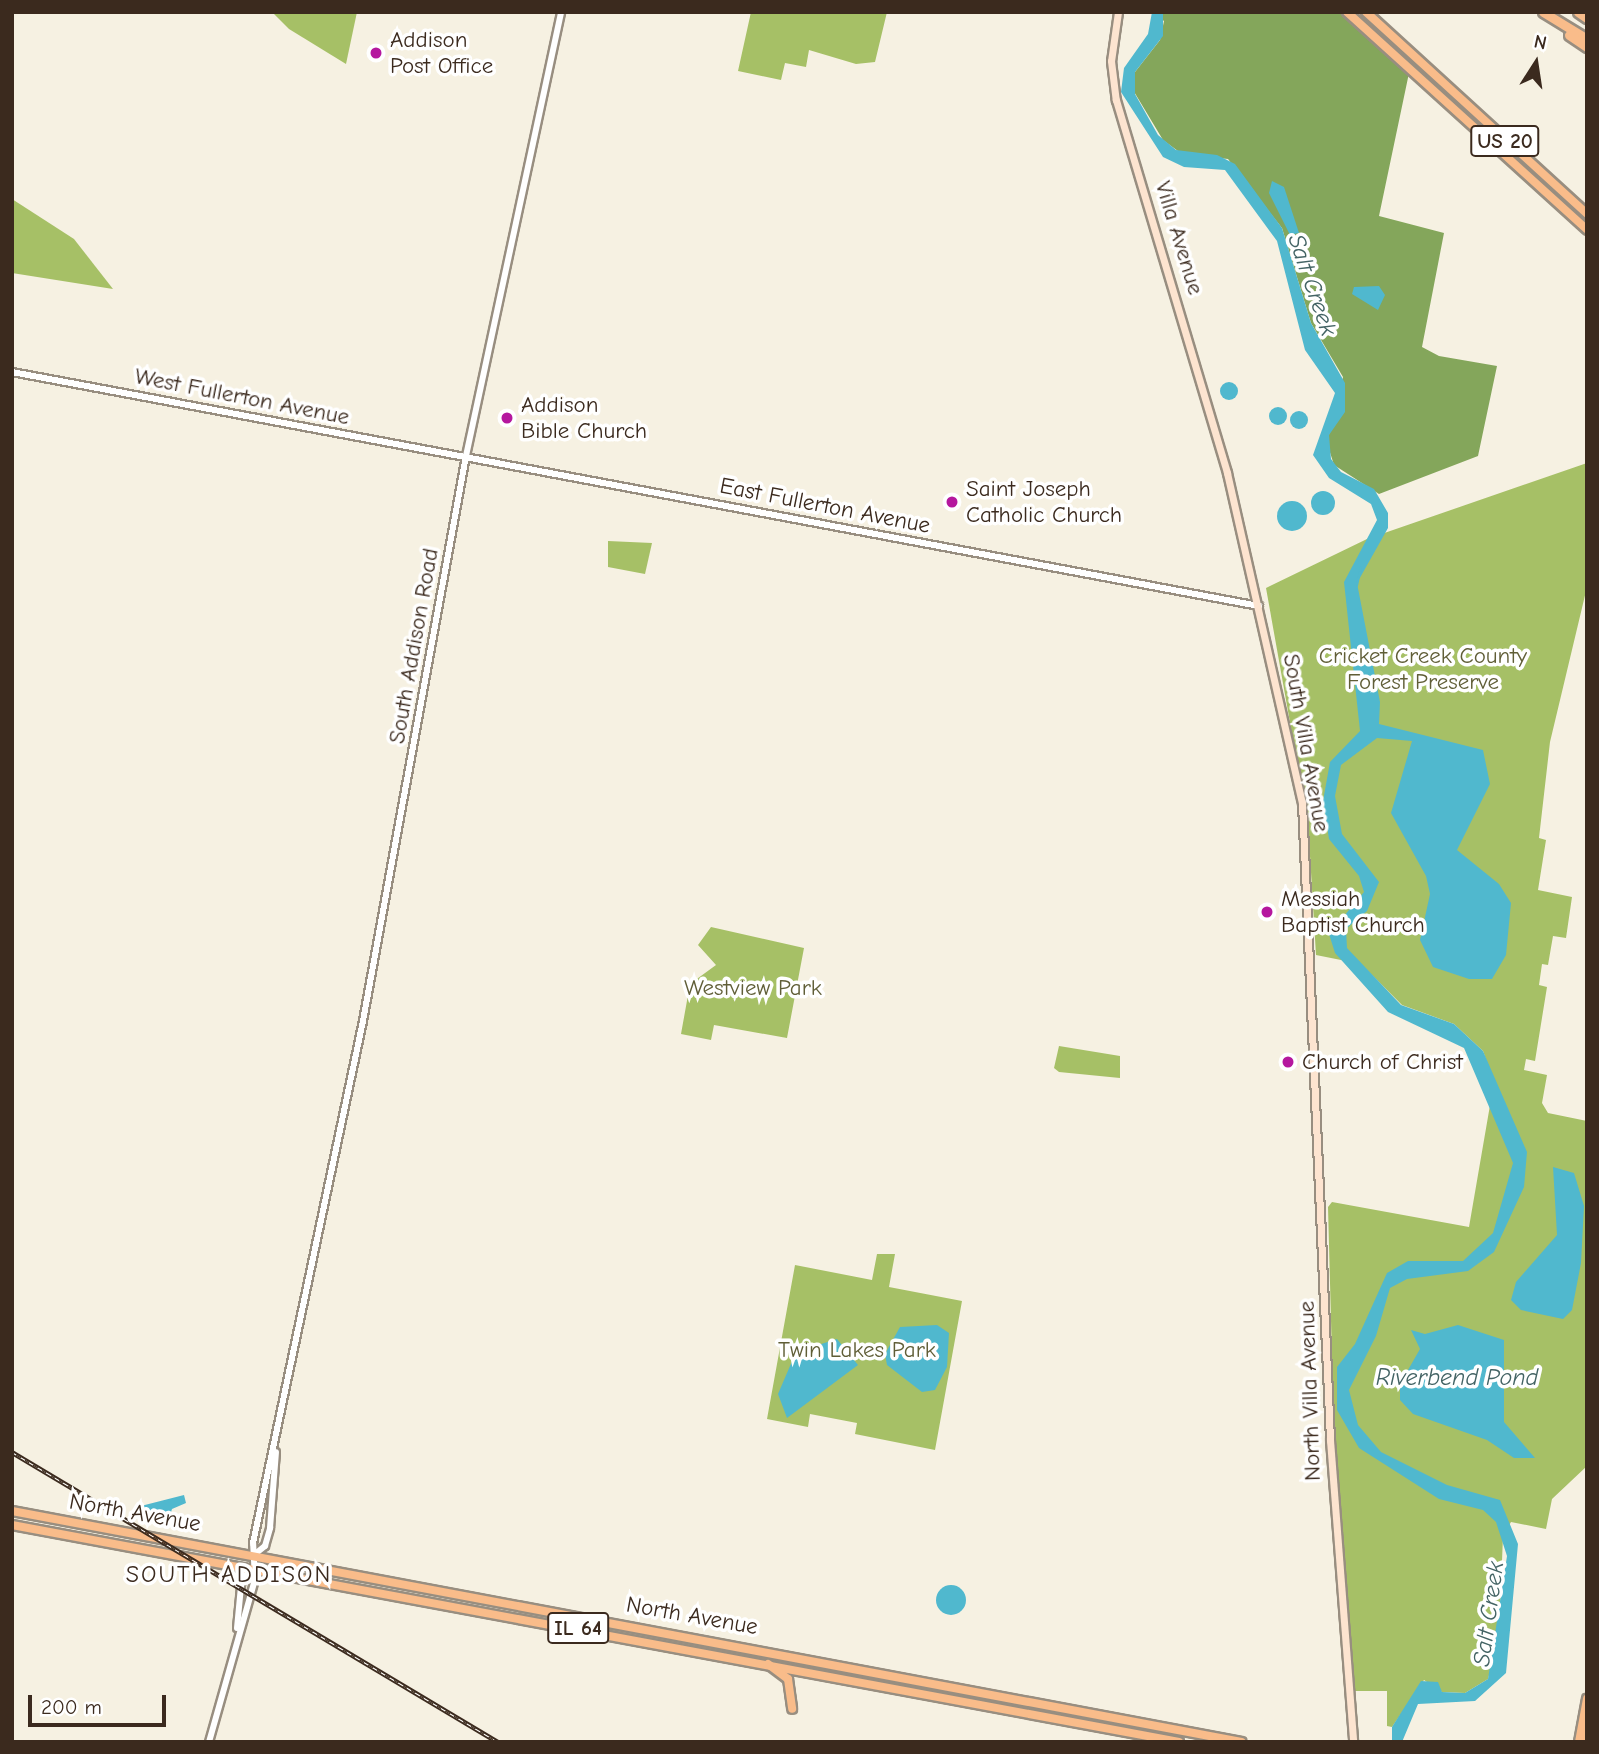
<!DOCTYPE html>
<style>
body{margin:0}
#map{position:relative;width:1599px;height:1754px;overflow:hidden;background:#f6f1e2;font-family:"Comic Neue",sans-serif}
div>[style]{position:absolute}
.green>*{inset:0;background:#a6c066}
.forest>*{inset:0;background:#84a65b}
.water>*{inset:0;background:#50b8ce}
.round{border-radius:50%}
.stream>*{height:2px;margin:-1px;padding:0 1px;transform-origin:1px;border-radius:1px;background:#50b8ce}
.roads{filter:drop-shadow(2px 0 #988e80) drop-shadow(-2px 0 #988e80) drop-shadow(0 2px #988e80) drop-shadow(0 -2px #988e80)}
.tertiary>*{height:6px;margin:-3px;padding:0 3px;transform-origin:3px;border-radius:3px;background:#fff}
.secondary>*{height:7px;margin:-3.5px;padding:0 3.5px;transform-origin:3.5px;border-radius:3.5px;background:#fde4d0}
.primary>*{height:8px;margin:-4px;padding:0 4px;transform-origin:4px;border-radius:4px;background:#f9bc8a}
.trunk>*{height:8px;margin:-4px;padding:0 4px;transform-origin:4px;border-radius:4px;background:#f9bc8a}
.motorway>*{height:9px;margin:-4.5px;padding:0 4.5px;transform-origin:4.5px;border-radius:4.5px;background:#f9bc8a}
.rail>*{height:4.5px;margin-top:-2.25px;transform-origin:0;background:repeating-linear-gradient(90deg,#fff 0 5px,#3b2a1e 0 10px);box-sizing:border-box;border-block:2px solid #3b2a1e}
.dots>*{width:19px;height:19px;translate:-50% -50%;box-sizing:border-box;border:4px solid #fff;border-radius:50%}
span{translate:-50% -50%;white-space:nowrap;text-align:center;line-height:1.15;-webkit-text-stroke:7px #fff;paint-order:stroke}
.shield-label span{padding:2px 5px;background:#fff;border:2px solid;border-radius:5px;-webkit-text-stroke-width:0}
.shield-label{font-size:21px;color:#3b2a1e;font-weight:700}
.poi-label{font-size:23px;color:#3b2a1e}
.left{translate:0 -50%;text-align:left}
.street-label{font-size:23px;color:#3b2a1e}
.park-label{font-size:23px;color:#605e37}
.water-label{font-size:24px;color:#436364;font-style:italic}
.neighbourhood-label{font-size:24px;color:#3b2a1e;letter-spacing:2px}
.frame{position:absolute;inset:0;border:14px solid #3b2a1e;pointer-events:none}
.north{position:absolute;left:1501px;top:28px;width:70px;height:70px;-webkit-text-stroke:5px #fff;paint-order:stroke;rotate:12deg;font-size:19px;font-weight:700;line-height:28px;text-align:center;color:#3b2a1e}
.north::after{content:'';display:block;margin:auto;width:24px;height:32px;background:#3b2a1e;clip-path:polygon(50% 0,100% 100%,50% 72%,0 100%)}
.scale{position:absolute;left:28px;top:1695px;width:138px;height:32px;box-sizing:border-box;border:4px solid #3b2a1e;border-top:0;padding-left:9px;font-size:21px;line-height:24px;white-space:nowrap;color:#3b2a1e;-webkit-text-stroke:5px #fff;paint-order:stroke}
</style>
<div id="map">
<div class="green">
<div style="clip-path:polygon(272px 12px,357px 12px,346px 64px,289px 29px)"></div>
<div style="clip-path:polygon(751px 12px,887px 12px,875px 62px,856px 64px,809px 50px,806px 67px,785px 63px,781px 80px,738px 71px)"></div>
<div style="clip-path:polygon(12px 199px,74px 239px,113px 289px,12px 273px)"></div>
<div style="clip-path:polygon(1587px 463px,1587px 587px,1550px 742px,1539px 838px,1546px 840px,1538px 890px,1572px 897px,1566px 938px,1553px 936px,1548px 965px,1542px 964px,1539px 985px,1547px 987px,1535px 1061px,1526px 1059px,1524px 1070px,1547px 1075px,1542px 1103px,1548px 1113px,1587px 1121px,1587px 1466px,1552px 1499px,1546px 1529px,1511px 1522px,1503px 1536px,1499px 1636px,1488px 1679px,1465px 1693px,1442px 1692px,1424px 1680px,1392px 1727px,1387px 1726px,1387px 1691px,1353px 1691px,1334px 1435px,1328px 1207px,1332px 1202px,1469px 1227px,1494px 1082px,1483px 1051px,1454px 1024px,1402px 1005px,1361px 964px,1316px 955px,1308px 823px,1266px 588px,1367px 539px)"></div>
<div style="clip-path:polygon(608px 541px,652px 543px,645px 574px,608px 567px)"></div>
<div style="clip-path:polygon(711px 927px,804px 948px,787px 1038px,714px 1025px,711px 1040px,681px 1034px,690px 984px,716px 965px,698px 945px)"></div>
<div style="clip-path:polygon(1059px 1046px,1120px 1056px,1120px 1078px,1059px 1072px,1054px 1068px)"></div>
<div style="clip-path:polygon(877px 1254px,895px 1254px,889px 1287px,962px 1301px,935px 1450px,855px 1434px,857px 1423px,810px 1414px,808px 1427px,767px 1419px,795px 1265px,872px 1280px)"></div>
</div>
<div class="forest">
<div style="clip-path:polygon(1152px 12px,1343px 12px,1409px 73px,1379px 216px,1444px 233px,1422px 347px,1439px 356px,1497px 366px,1478px 456px,1379px 494px,1334px 465px,1327px 443px,1343px 377px,1311px 323px,1282px 228px,1228px 159px,1182px 154px,1163px 140px,1133px 90px,1135px 72px,1160px 40px,1164px 21px)"></div>
</div>
<div class="water">
<div style="clip-path:polygon(1152px 12px,1163px 12px,1163px 36px,1135px 72px,1135px 94px,1158px 135px,1176px 150px,1217px 155px,1235px 164px,1282px 228px,1311px 323px,1345px 383px,1345px 412px,1329px 435px,1331px 459px,1341px 472px,1374px 489px,1388px 513px,1388px 528px,1357px 583px,1380px 702px,1379px 724px,1483px 750px,1490px 784px,1457px 850px,1499px 884px,1511px 903px,1506px 955px,1492px 979px,1469px 979px,1433px 967px,1420px 940px,1430px 894px,1426px 876px,1391px 813px,1412px 741px,1377px 738px,1341px 765px,1335px 796px,1342px 834px,1379px 882px,1367px 911px,1346px 929px,1347px 948px,1401px 1005px,1454px 1024px,1483px 1051px,1527px 1152px,1524px 1187px,1494px 1252px,1468px 1271px,1407px 1279px,1390px 1288px,1376px 1336px,1349px 1390px,1358px 1425px,1381px 1452px,1447px 1485px,1500px 1500px,1518px 1544px,1506px 1673px,1475px 1701px,1418px 1704px,1402px 1742px,1392px 1742px,1392px 1727px,1421px 1681px,1438px 1682px,1442px 1692px,1465px 1693px,1488px 1679px,1507px 1556px,1496px 1522px,1483px 1510px,1439px 1499px,1359px 1448px,1337px 1410px,1337px 1367px,1355px 1344px,1387px 1273px,1408px 1261px,1463px 1261px,1493px 1233px,1513px 1163px,1464px 1048px,1388px 1012px,1335px 953px,1329px 934px,1364px 892px,1359px 876px,1329px 839px,1323px 801px,1330px 762px,1360px 731px,1344px 582px,1377px 520px,1371px 504px,1329px 478px,1313px 455px,1335px 393px,1305px 350px,1277px 241px,1225px 170px,1184px 167px,1163px 157px,1121px 92px,1124px 68px,1148px 34px)"></div>
<div style="clip-path:polygon(1272px 181px,1284px 187px,1299px 233px,1290px 235px,1269px 193px)"></div>
<div style="clip-path:polygon(1379px 286px,1385px 295px,1378px 310px,1352px 294px,1354px 287px)"></div>
<div class="round" style="left:1220px;top:382px;width:18px;height:18px"></div>
<div class="round" style="left:1269px;top:407px;width:18px;height:18px"></div>
<div class="round" style="left:1290px;top:411px;width:18px;height:18px"></div>
<div class="round" style="left:1311px;top:491px;width:24px;height:24px"></div>
<div class="round" style="left:1277px;top:501px;width:30px;height:30px"></div>
<div style="clip-path:polygon(1553px 1167px,1574px 1173px,1584px 1206px,1581px 1263px,1572px 1310px,1563px 1319px,1521px 1310px,1511px 1300px,1516px 1282px,1557px 1235px)"></div>
<div style="clip-path:polygon(937px 1325px,949px 1333px,947px 1367px,935px 1390px,922px 1392px,887px 1365px,885px 1354px,900px 1327px)"></div>
<div style="clip-path:polygon(1458px 1325px,1504px 1340px,1504px 1422px,1535px 1458px,1514px 1458px,1487px 1440px,1413px 1414px,1400px 1400px,1400px 1384px,1420px 1349px,1411px 1330px,1425px 1334px)"></div>
<div style="clip-path:polygon(837px 1339px,858px 1365px,787px 1418px,778px 1394px,796px 1352px)"></div>
<div style="clip-path:polygon(184px 1495px,186px 1503px,172px 1509px,167px 1525px,137px 1507px)"></div>
<div class="round" style="left:936px;top:1585px;width:30px;height:30px"></div>
</div>
<div class="stream">
<div style="left:1357px;top:586px;width:19px;rotate:-78deg"></div>
</div>
<div class="roads">
<div class="tertiary">
<div style="left:12px;top:372px;width:1269px;rotate:10.63deg"></div>
<div style="left:255px;top:1554px;width:13px;rotate:-39deg"></div>
<div style="left:265px;top:1546px;width:19px;rotate:-74deg"></div>
<div style="left:270px;top:1528px;width:76px;rotate:-85.5deg"></div>
<div style="left:237px;top:1628px;width:52px;rotate:-84.5deg"></div>
<div style="left:242px;top:1576px;width:11px;rotate:-38deg"></div>
<div style="left:209px;top:1742px;width:169px;rotate:-74.2deg"></div>
<div style="left:255px;top:1579px;width:36px;rotate:-93deg"></div>
<div style="left:253px;top:1543px;width:533px;rotate:-78.1deg"></div>
<div style="left:363px;top:1021px;width:574px;rotate:-79.67deg"></div>
<div style="left:466px;top:456px;width:454px;rotate:-77.9deg"></div>
</div>
<div class="secondary">
<div style="left:1118px;top:12px;width:49px;rotate:98.1deg"></div>
<div style="left:1111px;top:61px;width:39px;rotate:83deg"></div>
<div style="left:1116px;top:100px;width:389px;rotate:73.4deg"></div>
<div style="left:1227px;top:473px;width:338px;rotate:77.2deg"></div>
<div style="left:1302px;top:803px;width:638px;rotate:87.48deg"></div>
<div style="left:1330px;top:1440px;width:303px;rotate:85.6deg"></div>
</div>
<div class="primary">
<div style="left:1347px;top:12px;width:324px;rotate:42.2deg"></div>
<div style="left:1366px;top:12px;width:299px;rotate:42.4deg"></div>
<div style="left:12px;top:1511px;width:1251px;rotate:10.64deg"></div>
<div style="left:12px;top:1525px;width:1187px;rotate:10.53deg"></div>
<div style="left:768px;top:1664px;width:25px;rotate:37deg"></div>
<div style="left:788px;top:1679px;width:30px;rotate:82deg"></div>
</div>
<div class="trunk">
<div style="left:1579px;top:1742px;width:44px;rotate:-79.5deg"></div>
<div style="left:1585px;top:1742px;width:9px;rotate:-77deg"></div>
</div>
<div class="motorway">
<div style="left:1543px;top:12px;width:52px;rotate:31.5deg"></div>
<div style="left:1578px;top:12px;width:11px;rotate:34deg"></div>
<div style="left:1569px;top:35px;width:22px;rotate:34deg"></div>
</div>
</div>
<div class="rail">
<div style="left:12px;top:1452px;width:566px;rotate:30.82deg"></div>
</div>
<div class="dots">
<div style="left:376px;top:53px;background:#b5179e"></div>
<div style="left:507px;top:418px;background:#b5179e"></div>
<div style="left:952px;top:502px;background:#b5179e"></div>
<div style="left:1267px;top:912px;background:#b5179e"></div>
<div style="left:1288px;top:1062px;background:#b5179e"></div>
</div>
<div class="shield-label">
<span style="left:1505px;top:141px">US 20</span>
<span style="left:578px;top:1628px">IL 64</span>
</div>
<div class="poi-label">
<span class="left" style="left:390px;top:53px">Addison<br>Post Office</span>
<span class="left" style="left:521px;top:418px">Addison<br>Bible Church</span>
<span class="left" style="left:966px;top:502px">Saint Joseph<br>Catholic Church</span>
<span class="left" style="left:1281px;top:912px">Messiah<br>Baptist Church</span>
<span class="left" style="left:1302px;top:1062px">Church of Christ</span>
</div>
<div class="street-label">
<span style="left:1179px;top:238px;rotate:73deg">Villa Avenue</span>
<span style="left:242px;top:397px;rotate:11deg">West Fullerton Avenue</span>
<span style="left:825px;top:506px;rotate:11deg">East Fullerton Avenue</span>
<span style="left:414px;top:646px;rotate:-80deg">South Addison Road</span>
<span style="left:1306px;top:743px;rotate:80deg">South Villa Avenue</span>
<span style="left:1310px;top:1391px;rotate:-92deg">North Villa Avenue</span>
<span style="left:135px;top:1513px;rotate:10deg">North Avenue</span>
<span style="left:692px;top:1616px;rotate:10deg">North Avenue</span>
</div>
<div class="park-label">
<span style="left:1423px;top:669px">Cricket Creek County<br>Forest Preserve</span>
<span style="left:753px;top:988px">Westview Park</span>
<span style="left:857px;top:1350px">Twin Lakes Park</span>
</div>
<div class="water-label">
<span style="left:1312px;top:285px;rotate:71deg">Salt Creek</span>
<span style="left:1457px;top:1378px">Riverbend Pond</span>
<span style="left:1489px;top:1614px;rotate:-82deg">Salt Creek</span>
</div>
<div class="neighbourhood-label">
<span style="left:229px;top:1575px">SOUTH ADDISON</span>
</div>
<div class="frame"></div>
<div class="north">N</div>
<div class="scale">200 m</div>
</div>
